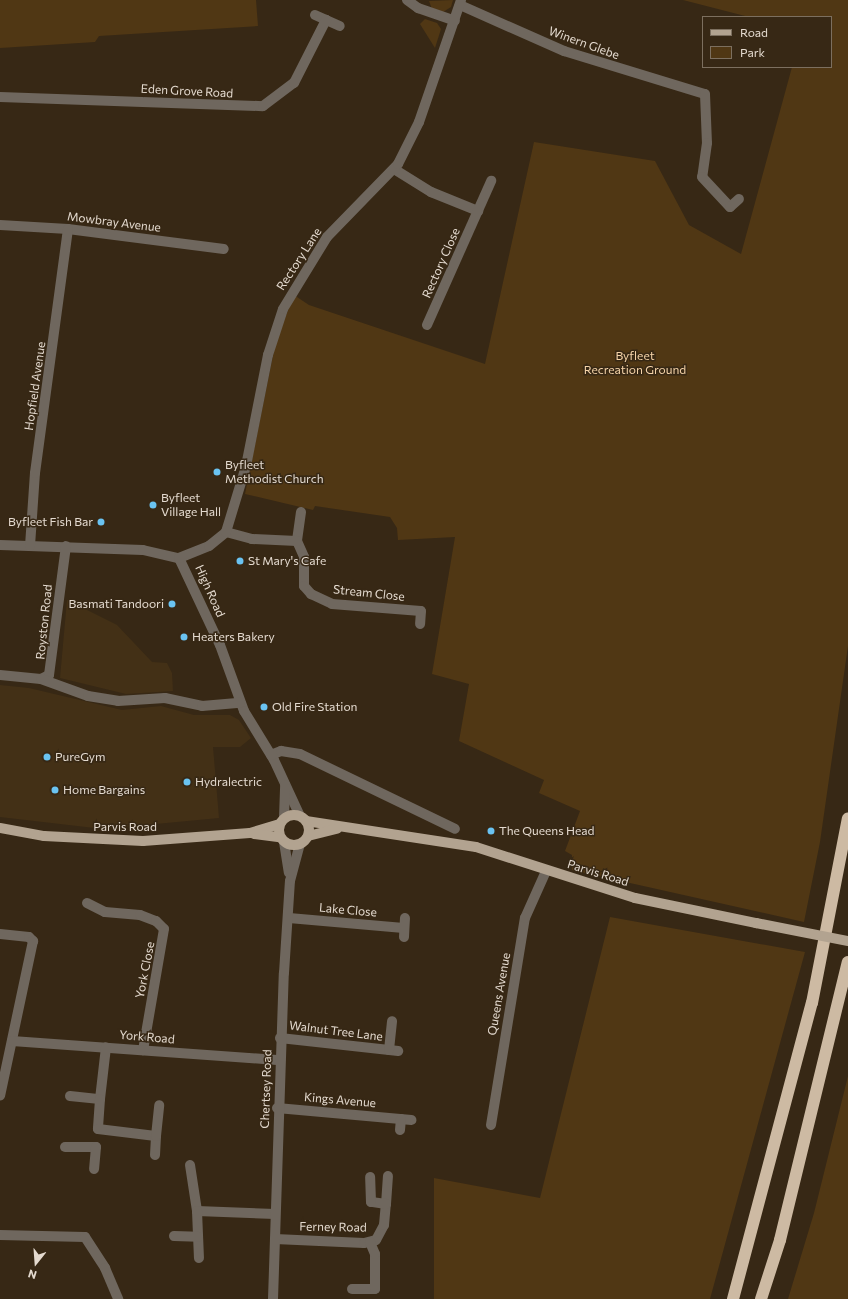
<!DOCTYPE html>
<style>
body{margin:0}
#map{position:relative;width:848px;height:1299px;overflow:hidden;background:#372815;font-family:Commissioner,sans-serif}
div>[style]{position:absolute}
.built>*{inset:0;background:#433016}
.green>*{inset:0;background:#503714}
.minor>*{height:10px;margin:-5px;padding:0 5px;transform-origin:5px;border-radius:5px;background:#6f675e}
.major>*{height:10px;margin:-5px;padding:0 5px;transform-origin:5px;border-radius:5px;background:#b2a390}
.major>.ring{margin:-5px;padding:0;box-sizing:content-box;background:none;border:10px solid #b2a390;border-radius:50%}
.highway>*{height:12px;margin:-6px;padding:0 6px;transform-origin:6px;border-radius:6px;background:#cdbaa3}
.major-bridge>*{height:10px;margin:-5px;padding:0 5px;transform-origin:5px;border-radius:5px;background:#b2a390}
.dots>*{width:11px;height:11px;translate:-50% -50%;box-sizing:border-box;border:2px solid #372815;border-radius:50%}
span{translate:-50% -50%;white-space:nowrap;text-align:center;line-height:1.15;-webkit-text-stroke:3px #372815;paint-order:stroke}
.street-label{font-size:12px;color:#e4dacf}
.park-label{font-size:12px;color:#f6d4a9}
.poi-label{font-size:12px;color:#e4dacf}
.left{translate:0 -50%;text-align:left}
.right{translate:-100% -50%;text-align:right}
.legend{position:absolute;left:702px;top:16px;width:130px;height:52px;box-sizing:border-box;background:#372815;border:1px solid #7c6f5f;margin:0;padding:5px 7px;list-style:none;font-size:12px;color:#e4dacf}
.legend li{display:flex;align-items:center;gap:8px;height:20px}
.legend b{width:20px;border:1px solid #7c6f5f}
.north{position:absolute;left:16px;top:1243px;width:40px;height:40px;-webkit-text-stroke:3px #372815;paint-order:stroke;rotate:197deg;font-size:11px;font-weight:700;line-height:16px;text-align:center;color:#e4dacf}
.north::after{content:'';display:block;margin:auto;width:14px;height:18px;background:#e4dacf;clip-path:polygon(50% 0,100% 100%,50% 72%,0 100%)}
</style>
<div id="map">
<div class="built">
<div style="clip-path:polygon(67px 600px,117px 625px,152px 662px,167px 663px,172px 673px,173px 691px,126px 694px,60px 678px)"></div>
<div style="clip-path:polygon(0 685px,29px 688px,122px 710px,161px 706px,194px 715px,230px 715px,239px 720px,251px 738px,240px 747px,213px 747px,219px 818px,103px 829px,0 817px)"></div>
</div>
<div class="green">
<div style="clip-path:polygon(0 0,256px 0,258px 26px,99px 36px,95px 42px,0 48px)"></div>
<div style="clip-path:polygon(453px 0,451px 7px,443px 12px,432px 9px,429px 1px)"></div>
<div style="clip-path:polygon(683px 0,848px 0,848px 646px,820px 842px,804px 922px,572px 870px,572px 855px,565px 851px,580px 811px,539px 793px,544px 780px,459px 741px,469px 684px,432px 674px,455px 537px,398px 540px,397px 528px,390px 517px,315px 506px,313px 510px,245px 494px,276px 341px,294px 295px,309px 305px,485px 364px,534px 142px,655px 161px,689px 225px,741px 254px,792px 67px,831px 67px,831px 17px,749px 17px)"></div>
<div style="clip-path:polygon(425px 19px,437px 23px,441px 29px,435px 48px,420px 24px)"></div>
<div style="clip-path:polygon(610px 917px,805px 952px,710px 1299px,434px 1299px,434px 1178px,540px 1198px)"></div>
<div style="clip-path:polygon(848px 1076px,848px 1299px,788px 1299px,814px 1213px)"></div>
</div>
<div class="minor">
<div style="left:407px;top:0;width:14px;rotate:36deg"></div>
<div style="left:418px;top:8px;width:39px;rotate:19deg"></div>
<div style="left:460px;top:5px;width:114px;rotate:23.9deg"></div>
<div style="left:564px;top:51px;width:147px;rotate:17deg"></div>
<div style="left:705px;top:94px;width:49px;rotate:87.7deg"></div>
<div style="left:707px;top:143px;width:34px;rotate:98deg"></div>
<div style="left:702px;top:177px;width:41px;rotate:47deg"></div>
<div style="left:730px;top:207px;width:12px;rotate:-42deg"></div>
<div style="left:315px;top:15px;width:27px;rotate:24deg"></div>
<div style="left:0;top:97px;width:263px;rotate:2deg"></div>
<div style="left:263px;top:106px;width:39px;rotate:-37deg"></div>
<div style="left:294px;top:83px;width:71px;rotate:-63.1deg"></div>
<div style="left:394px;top:169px;width:44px;rotate:31.9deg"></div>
<div style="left:431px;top:192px;width:51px;rotate:22deg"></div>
<div style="left:0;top:225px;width:68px;rotate:3.4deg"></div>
<div style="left:68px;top:229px;width:157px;rotate:7.3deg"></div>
<div style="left:427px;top:325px;width:158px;rotate:-66deg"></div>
<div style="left:301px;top:512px;width:29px;rotate:98deg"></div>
<div style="left:297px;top:541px;width:17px;rotate:66deg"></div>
<div style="left:304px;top:557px;width:29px;rotate:90deg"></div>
<div style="left:304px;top:586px;width:11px;rotate:49deg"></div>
<div style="left:311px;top:594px;width:23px;rotate:25deg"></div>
<div style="left:332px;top:604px;width:89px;rotate:4.5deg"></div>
<div style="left:421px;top:611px;width:13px;rotate:94deg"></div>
<div style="left:226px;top:532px;width:27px;rotate:15deg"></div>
<div style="left:252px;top:539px;width:45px;rotate:2.5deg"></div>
<div style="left:0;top:545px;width:143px;rotate:2deg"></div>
<div style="left:143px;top:550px;width:37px;rotate:13deg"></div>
<div style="left:179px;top:558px;width:96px;rotate:64.8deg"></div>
<div style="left:220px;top:645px;width:70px;rotate:70deg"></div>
<div style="left:244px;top:711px;width:57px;rotate:58.5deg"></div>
<div style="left:274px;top:760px;width:62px;rotate:65.1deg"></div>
<div style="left:30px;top:546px;width:73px;rotate:-86.1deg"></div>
<div style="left:35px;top:473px;width:246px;rotate:-82.3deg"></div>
<div style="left:179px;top:558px;width:32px;rotate:-22deg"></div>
<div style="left:209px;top:546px;width:22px;rotate:-39deg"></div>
<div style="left:226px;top:532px;width:69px;rotate:-73.1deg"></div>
<div style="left:246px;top:466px;width:113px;rotate:-78.8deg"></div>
<div style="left:268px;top:355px;width:48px;rotate:-71.9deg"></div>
<div style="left:283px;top:309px;width:84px;rotate:-58.6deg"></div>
<div style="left:327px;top:237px;width:102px;rotate:-45.8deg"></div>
<div style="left:398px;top:164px;width:47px;rotate:-63.4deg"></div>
<div style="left:419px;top:122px;width:129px;rotate:-71deg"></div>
<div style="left:0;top:675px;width:41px;rotate:5.6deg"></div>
<div style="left:41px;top:679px;width:9px;rotate:-27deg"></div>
<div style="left:49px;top:675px;width:130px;rotate:-82.5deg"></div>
<div style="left:41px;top:679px;width:50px;rotate:19.9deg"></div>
<div style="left:88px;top:696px;width:30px;rotate:9deg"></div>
<div style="left:118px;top:701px;width:47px;rotate:-3.7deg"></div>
<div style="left:165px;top:698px;width:38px;rotate:12deg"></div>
<div style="left:202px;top:706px;width:38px;rotate:-5deg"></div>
<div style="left:271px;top:755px;width:11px;rotate:-22deg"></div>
<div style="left:281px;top:751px;width:19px;rotate:9deg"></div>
<div style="left:300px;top:754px;width:172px;rotate:25.8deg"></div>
<div style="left:284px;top:818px;width:33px;rotate:-88deg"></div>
<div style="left:284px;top:842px;width:31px;rotate:81deg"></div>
<div style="left:87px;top:903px;width:20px;rotate:27deg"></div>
<div style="left:105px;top:912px;width:35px;rotate:5deg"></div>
<div style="left:140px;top:915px;width:17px;rotate:21deg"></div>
<div style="left:156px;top:921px;width:11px;rotate:45deg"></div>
<div style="left:164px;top:929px;width:123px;rotate:99.8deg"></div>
<div style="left:289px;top:918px;width:115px;rotate:5deg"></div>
<div style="left:0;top:934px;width:29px;rotate:6deg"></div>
<div style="left:29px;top:937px;width:6px;rotate:45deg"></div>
<div style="left:33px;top:941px;width:158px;rotate:102deg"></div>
<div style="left:404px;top:937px;width:19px;rotate:-87deg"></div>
<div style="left:280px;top:1038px;width:119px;rotate:6.3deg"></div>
<div style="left:12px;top:1041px;width:269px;rotate:4.1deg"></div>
<div style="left:389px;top:1050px;width:29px;rotate:-84deg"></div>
<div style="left:70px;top:1096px;width:30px;rotate:6deg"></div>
<div style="left:100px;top:1099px;width:52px;rotate:-83.4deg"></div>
<div style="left:100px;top:1099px;width:30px;rotate:94deg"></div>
<div style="left:98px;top:1129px;width:58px;rotate:6.9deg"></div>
<div style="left:156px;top:1136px;width:19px;rotate:93deg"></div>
<div style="left:277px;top:1108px;width:135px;rotate:5.1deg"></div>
<div style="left:491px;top:1125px;width:210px;rotate:-80.7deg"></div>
<div style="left:525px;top:918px;width:51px;rotate:-65.9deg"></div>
<div style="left:400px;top:1130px;width:11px;rotate:-85deg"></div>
<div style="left:156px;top:1136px;width:31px;rotate:-84deg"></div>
<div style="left:65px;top:1147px;width:31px"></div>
<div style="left:96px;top:1147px;width:22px;rotate:95deg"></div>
<div style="left:190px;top:1165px;width:47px;rotate:81.3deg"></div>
<div style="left:197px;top:1211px;width:78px;rotate:2.2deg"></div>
<div style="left:386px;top:1204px;width:28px;rotate:-86deg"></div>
<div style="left:197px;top:1211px;width:47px;rotate:87.6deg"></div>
<div style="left:0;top:1235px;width:85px;rotate:1.3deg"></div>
<div style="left:85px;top:1237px;width:37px;rotate:57deg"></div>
<div style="left:105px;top:1268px;width:34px;rotate:67deg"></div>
<div style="left:174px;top:1236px;width:24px;rotate:2deg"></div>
<div style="left:275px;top:1239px;width:89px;rotate:2.6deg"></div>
<div style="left:364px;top:1243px;width:12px;rotate:-14deg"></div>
<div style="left:376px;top:1240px;width:17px;rotate:-62deg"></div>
<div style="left:384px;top:1225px;width:21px;rotate:-85deg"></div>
<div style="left:386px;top:1204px;width:15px;rotate:-172deg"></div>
<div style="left:371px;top:1202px;width:25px;rotate:-92deg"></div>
<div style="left:352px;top:1289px;width:23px"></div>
<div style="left:375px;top:1289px;width:35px;rotate:-90deg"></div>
<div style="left:375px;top:1254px;width:13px;rotate:-113deg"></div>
<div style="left:273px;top:1299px;width:326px;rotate:-88.1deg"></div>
<div style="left:284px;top:973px;width:92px;rotate:-86.3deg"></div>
<div style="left:290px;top:881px;width:38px;rotate:-75deg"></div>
</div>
<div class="major">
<div class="ring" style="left:279px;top:815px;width:20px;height:20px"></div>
<div style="left:306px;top:821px;width:172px;rotate:8.7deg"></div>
<div style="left:476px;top:847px;width:167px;rotate:17.8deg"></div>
<div style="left:635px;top:898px;width:124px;rotate:11.7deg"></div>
<div style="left:0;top:828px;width:45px;rotate:10.3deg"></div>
<div style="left:44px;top:836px;width:99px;rotate:2.9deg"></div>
<div style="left:143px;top:841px;width:107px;rotate:-4.3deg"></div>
<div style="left:250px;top:833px;width:31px;rotate:-17deg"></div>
<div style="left:254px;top:834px;width:26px;rotate:7deg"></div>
<div style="left:308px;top:836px;width:30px;rotate:-14deg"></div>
</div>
<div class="highway">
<div style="left:733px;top:1299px;width:306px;rotate:-75.1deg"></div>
<div style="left:812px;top:1003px;width:188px;rotate:-79deg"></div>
<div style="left:761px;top:1299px;width:62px;rotate:-72.1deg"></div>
<div style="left:780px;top:1240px;width:286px;rotate:-76.3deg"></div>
</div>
<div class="major-bridge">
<div style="left:756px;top:923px;width:94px;rotate:11.1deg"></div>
</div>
<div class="dots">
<div style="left:217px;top:472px;background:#6ac3f1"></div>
<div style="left:153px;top:505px;background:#6ac3f1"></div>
<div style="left:101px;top:522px;background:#6ac3f1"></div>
<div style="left:240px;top:561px;background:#6ac3f1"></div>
<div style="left:172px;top:604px;background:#6ac3f1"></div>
<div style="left:184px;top:637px;background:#6ac3f1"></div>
<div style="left:264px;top:707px;background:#6ac3f1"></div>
<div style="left:47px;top:757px;background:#6ac3f1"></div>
<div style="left:187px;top:782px;background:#6ac3f1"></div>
<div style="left:55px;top:790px;background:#6ac3f1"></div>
<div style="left:491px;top:831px;background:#6ac3f1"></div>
</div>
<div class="street-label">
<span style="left:584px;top:43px;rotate:20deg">Winern Glebe</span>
<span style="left:187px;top:91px;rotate:3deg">Eden Grove Road</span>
<span style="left:114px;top:222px;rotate:7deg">Mowbray Avenue</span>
<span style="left:299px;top:259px;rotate:-57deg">Rectory Lane</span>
<span style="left:441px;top:263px;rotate:-66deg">Rectory Close</span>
<span style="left:35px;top:386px;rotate:-82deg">Hopfield Avenue</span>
<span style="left:210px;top:591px;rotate:66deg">High Road</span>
<span style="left:369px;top:593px;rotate:6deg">Stream Close</span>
<span style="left:44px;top:622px;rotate:-84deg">Royston Road</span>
<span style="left:125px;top:827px">Parvis Road</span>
<span style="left:598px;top:873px;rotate:17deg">Parvis Road</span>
<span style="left:348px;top:910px;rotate:5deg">Lake Close</span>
<span style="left:145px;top:970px;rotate:-79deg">York Close</span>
<span style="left:499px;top:994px;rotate:-80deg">Queens Avenue</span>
<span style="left:336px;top:1031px;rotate:7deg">Walnut Tree Lane</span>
<span style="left:147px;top:1037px;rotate:5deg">York Road</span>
<span style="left:266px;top:1089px;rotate:-88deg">Chertsey Road</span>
<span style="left:340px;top:1100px;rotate:5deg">Kings Avenue</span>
<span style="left:333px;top:1227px;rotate:1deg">Ferney Road</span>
</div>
<div class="park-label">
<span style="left:635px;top:363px">Byfleet<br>Recreation Ground</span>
</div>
<div class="poi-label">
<span class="left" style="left:225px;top:472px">Byfleet<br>Methodist Church</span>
<span class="left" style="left:161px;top:505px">Byfleet<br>Village Hall</span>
<span class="right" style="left:93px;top:522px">Byfleet Fish Bar</span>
<span class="left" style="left:248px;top:561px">St Mary's Cafe</span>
<span class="right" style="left:164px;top:604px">Basmati Tandoori</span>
<span class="left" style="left:192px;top:637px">Heaters Bakery</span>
<span class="left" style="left:272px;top:707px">Old Fire Station</span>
<span class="left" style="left:55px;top:757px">PureGym</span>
<span class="left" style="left:195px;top:782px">Hydralectric</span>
<span class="left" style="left:63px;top:790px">Home Bargains</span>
<span class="left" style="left:499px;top:831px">The Queens Head</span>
</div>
<ul class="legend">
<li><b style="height:5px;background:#b2a390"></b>Road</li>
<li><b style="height:11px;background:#503714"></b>Park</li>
</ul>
<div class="north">N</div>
</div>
